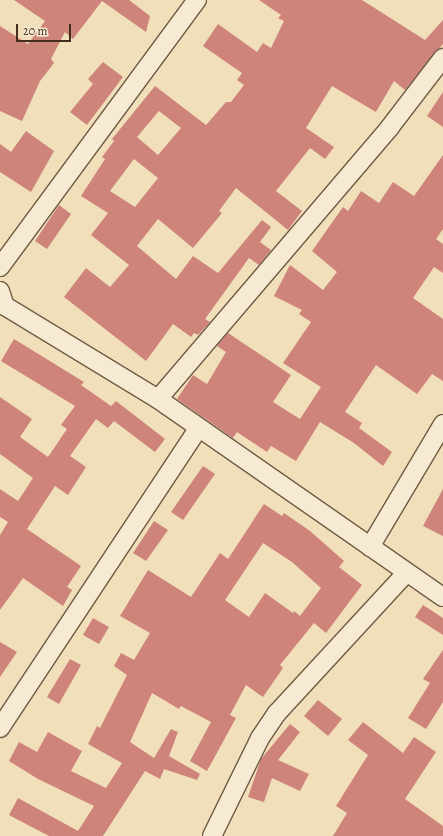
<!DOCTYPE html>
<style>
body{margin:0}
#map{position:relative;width:443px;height:836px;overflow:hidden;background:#f1dfba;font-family:Alegreya,serif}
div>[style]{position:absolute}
.building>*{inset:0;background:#ce847a}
.roads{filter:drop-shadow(1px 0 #6e5a45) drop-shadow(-1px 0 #6e5a45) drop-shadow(0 1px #6e5a45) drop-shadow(0 -1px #6e5a45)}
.minor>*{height:18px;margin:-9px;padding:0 9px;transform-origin:9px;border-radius:9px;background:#f6ead2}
span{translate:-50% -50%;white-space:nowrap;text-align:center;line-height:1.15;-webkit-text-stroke:3.5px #f6ead2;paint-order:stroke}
.scale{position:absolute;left:16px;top:24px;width:55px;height:18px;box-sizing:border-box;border:2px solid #422d1e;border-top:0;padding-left:5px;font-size:12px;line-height:14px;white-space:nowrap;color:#422d1e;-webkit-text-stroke:3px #f6ead2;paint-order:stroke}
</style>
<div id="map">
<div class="building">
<div style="clip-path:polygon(14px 0,129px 0,150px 16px,146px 32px,102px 1px,73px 39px,65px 32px,51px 59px,54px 63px,40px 81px,22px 121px,0 111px,0 26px,28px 44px,45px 21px)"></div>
<div style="clip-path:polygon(evenodd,259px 0,362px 0,425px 40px,443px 20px,443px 44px,405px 90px,394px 81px,376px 112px,332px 86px,306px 128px,334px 147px,325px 159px,310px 148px,276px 191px,302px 211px,288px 230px,236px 188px,219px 211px,222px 213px,193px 248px,158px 219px,137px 246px,176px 279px,193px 256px,218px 273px,262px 220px,271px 227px,260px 242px,271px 250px,259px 265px,249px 258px,205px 319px,210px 322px,198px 335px,194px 333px,191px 337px,173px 324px,146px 361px,64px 297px,86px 268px,110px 287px,129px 265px,91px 235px,108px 213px,81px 196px,105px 159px,102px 157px,114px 141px,112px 139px,155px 86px,206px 125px,226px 102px,231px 102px,244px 85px,237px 80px,242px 73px,203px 46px,218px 24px,257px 52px,263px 43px,271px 48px,284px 21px,278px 18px,281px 15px,259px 0,159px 111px,181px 128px,158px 155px,137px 137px,159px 111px,259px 0,134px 159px,158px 178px,135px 207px,110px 191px,134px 159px)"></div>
<div style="clip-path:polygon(103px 62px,123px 77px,87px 125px,70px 112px,93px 84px,88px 79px)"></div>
<div style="clip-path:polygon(443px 92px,443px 127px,427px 116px)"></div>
<div style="clip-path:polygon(26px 131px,54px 151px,31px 192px,0 172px,0 144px,11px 152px)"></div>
<div style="clip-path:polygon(443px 155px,443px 229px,436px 239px,443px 244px,443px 273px,434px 267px,413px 298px,443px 319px,443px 381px,432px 374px,417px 394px,376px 365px,345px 412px,362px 423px,359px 428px,392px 452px,383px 466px,354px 443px,320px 422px,296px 461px,271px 446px,267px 452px,237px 432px,233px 438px,177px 399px,193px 375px,207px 384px,226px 352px,217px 346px,228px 333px,291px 375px,273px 402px,300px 419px,321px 387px,283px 363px,311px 322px,299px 314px,302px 310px,274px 296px,290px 265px,323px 290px,337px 272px,312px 251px,343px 207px,348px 211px,361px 191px,379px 203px,393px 182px,414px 196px)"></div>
<div style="clip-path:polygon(59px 205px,71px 214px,47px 249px,35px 241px)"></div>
<div style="clip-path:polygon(14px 339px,84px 382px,81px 385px,111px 406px,116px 401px,165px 439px,155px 452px,114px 421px,108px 428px,96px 419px,70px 456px,86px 467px,68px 495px,55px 486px,27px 529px,81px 566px,67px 587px,72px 590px,63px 606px,23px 578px,0 610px,0 535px,8px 522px,0 517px,0 489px,18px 501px,33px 478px,0 454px,0 397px,32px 419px,20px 437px,48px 457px,67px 429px,61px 425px,75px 406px,1px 361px)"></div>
<div style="clip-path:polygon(203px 466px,215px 474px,183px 520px,171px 512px)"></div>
<div style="clip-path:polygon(443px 489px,443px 536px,423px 526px)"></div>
<div style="clip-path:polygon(evenodd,264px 504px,282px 516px,284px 513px,310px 531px,344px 561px,339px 567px,362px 585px,326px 633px,314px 623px,280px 665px,283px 668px,263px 697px,246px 685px,230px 715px,236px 718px,207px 771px,190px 761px,211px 722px,181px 706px,179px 709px,152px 693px,130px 742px,154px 758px,171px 729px,178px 732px,169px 756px,200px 774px,197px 780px,164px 769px,160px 779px,145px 771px,103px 836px,49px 836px,9px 815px,18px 798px,78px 831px,94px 806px,38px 779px,9px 761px,19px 742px,37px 752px,48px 732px,82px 751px,71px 771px,106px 788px,122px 763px,88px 744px,97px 726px,100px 728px,127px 675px,114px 666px,121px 653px,134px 660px,150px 633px,120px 616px,148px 570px,191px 597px,220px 553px,228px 559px,264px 504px,263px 543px,292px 562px,321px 588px,300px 616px,294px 611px,293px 613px,265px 593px,249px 617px,225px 600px,263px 543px)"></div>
<div style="clip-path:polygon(154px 521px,168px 530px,146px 561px,133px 553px)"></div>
<div style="clip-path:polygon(423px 605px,443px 618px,443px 635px,415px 617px)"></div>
<div style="clip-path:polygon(93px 618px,109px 627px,99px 644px,83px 635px)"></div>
<div style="clip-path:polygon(0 642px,17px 652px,0 677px)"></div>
<div style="clip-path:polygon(443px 650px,443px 702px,426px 729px,408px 718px,430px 683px,423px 679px)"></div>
<div style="clip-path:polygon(70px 659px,81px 665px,59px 704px,47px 697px)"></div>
<div style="clip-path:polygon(318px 700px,342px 719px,328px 736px,304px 716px)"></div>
<div style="clip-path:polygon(363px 722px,403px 753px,414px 737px,436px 752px,405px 799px,443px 826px,443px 836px,333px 836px,347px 813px,336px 806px,368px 755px,348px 740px)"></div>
<div style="clip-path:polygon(290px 724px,300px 732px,278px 760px,309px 774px,300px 791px,272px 778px,264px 802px,248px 797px,261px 759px)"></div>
</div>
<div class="roads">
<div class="minor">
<div style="left:0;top:267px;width:332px;rotate:-53.6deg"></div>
<div style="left:0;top:291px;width:16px;rotate:72deg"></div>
<div style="left:5px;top:306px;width:179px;rotate:31.3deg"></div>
<div style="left:158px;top:399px;width:347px;rotate:34.8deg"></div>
<div style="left:158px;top:399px;width:358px;rotate:-49.5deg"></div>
<div style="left:390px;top:127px;width:87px;rotate:-52.5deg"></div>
<div style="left:370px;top:547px;width:143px;rotate:-59.3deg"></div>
<div style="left:0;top:728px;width:359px;rotate:-56.5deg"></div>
<div style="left:212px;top:836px;width:109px;rotate:-63.9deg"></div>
<div style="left:260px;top:738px;width:30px;rotate:-56deg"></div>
<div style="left:277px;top:713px;width:190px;rotate:-47.3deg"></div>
</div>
</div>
<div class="scale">20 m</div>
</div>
